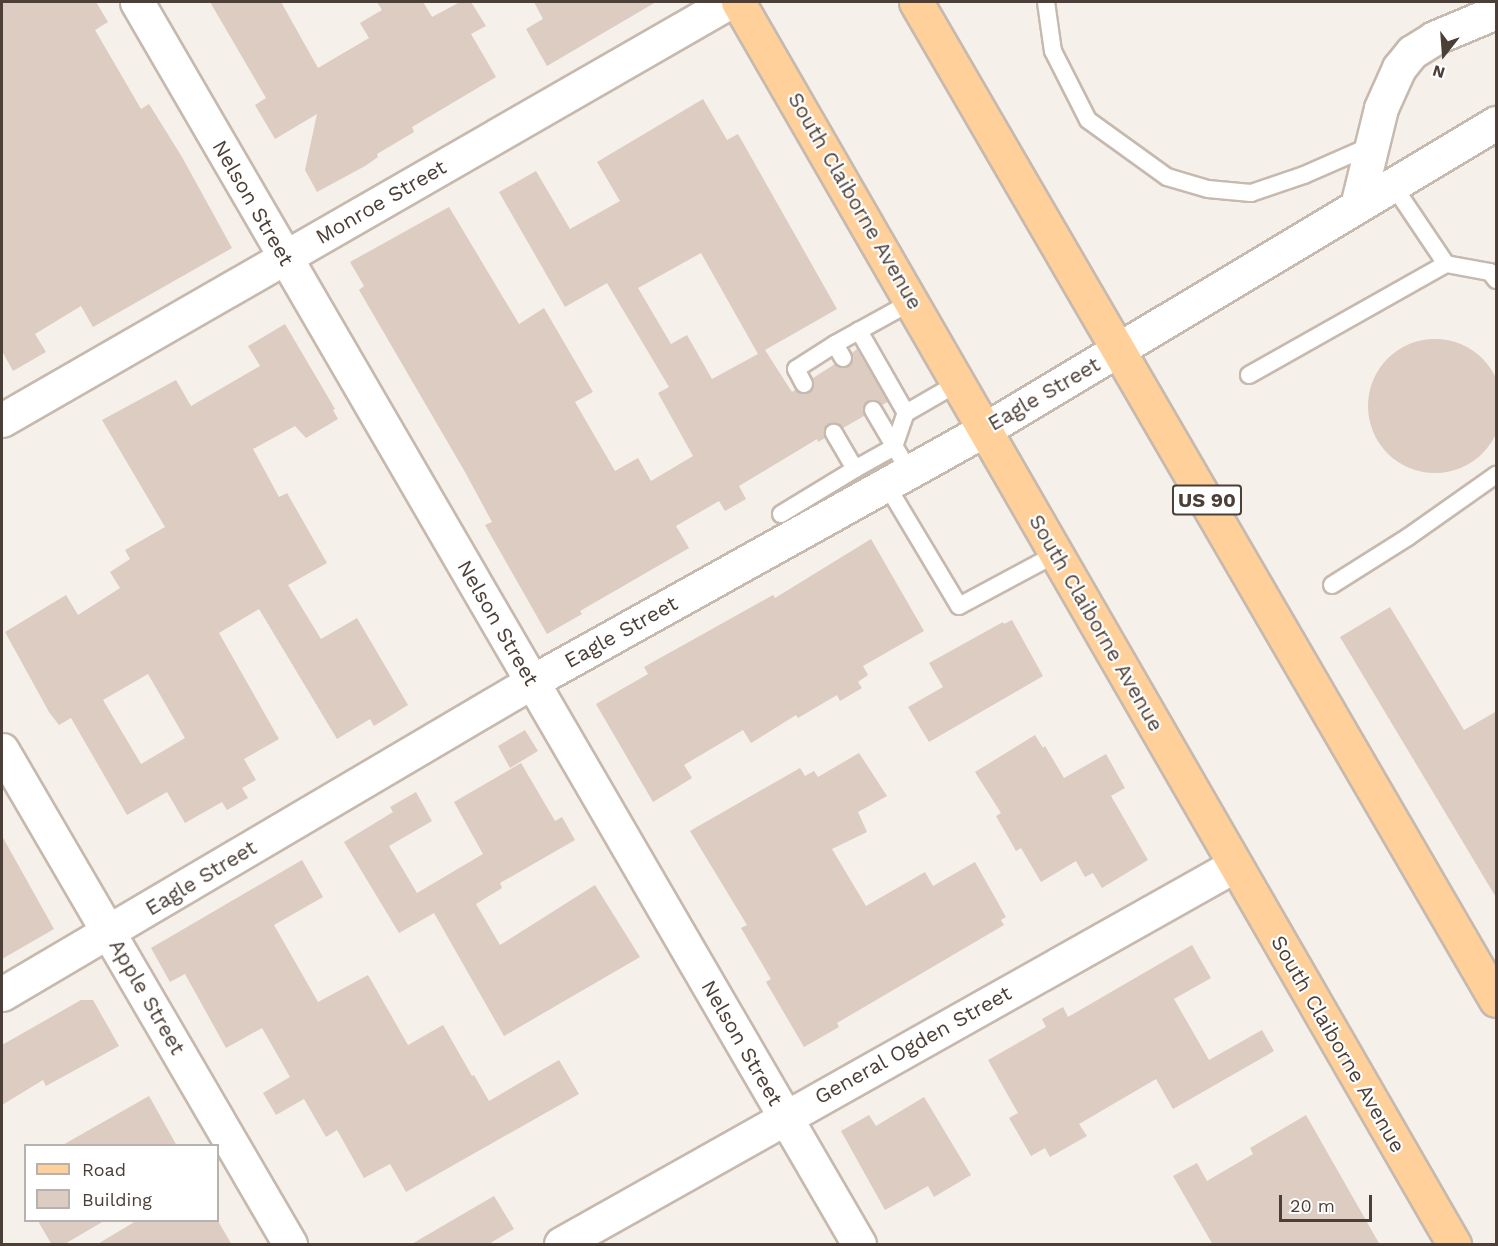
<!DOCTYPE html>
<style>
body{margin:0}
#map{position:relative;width:1498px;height:1246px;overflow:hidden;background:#f6f0ea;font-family:"Work Sans",sans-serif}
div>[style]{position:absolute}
.building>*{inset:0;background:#dcccc1}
.round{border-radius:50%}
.roads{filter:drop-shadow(2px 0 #c6b9ae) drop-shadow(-2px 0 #c6b9ae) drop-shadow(0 2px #c6b9ae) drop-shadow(0 -2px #c6b9ae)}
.service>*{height:16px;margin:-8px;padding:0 8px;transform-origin:8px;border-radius:8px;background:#fff}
.minor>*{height:33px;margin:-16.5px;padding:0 16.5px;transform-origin:16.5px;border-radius:16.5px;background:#fff}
.primary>*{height:33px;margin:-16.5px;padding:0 16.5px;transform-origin:16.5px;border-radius:16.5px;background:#ffd09a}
span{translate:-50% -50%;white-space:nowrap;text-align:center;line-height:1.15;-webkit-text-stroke:4.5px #fff;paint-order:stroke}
.shield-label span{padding:2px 4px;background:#fff;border:2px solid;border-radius:4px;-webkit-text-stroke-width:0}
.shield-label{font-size:20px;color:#4b3f37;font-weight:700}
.street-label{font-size:21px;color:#4b3f37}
.frame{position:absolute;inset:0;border:3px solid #4b3f37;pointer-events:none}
.legend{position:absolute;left:24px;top:1144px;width:195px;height:78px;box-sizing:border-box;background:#fff;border:2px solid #b7b2af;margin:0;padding:8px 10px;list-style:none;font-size:18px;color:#4b3f37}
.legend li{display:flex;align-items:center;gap:12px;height:30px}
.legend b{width:30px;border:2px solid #b7b2af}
.north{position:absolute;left:1414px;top:24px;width:60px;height:60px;-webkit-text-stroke:4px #fff;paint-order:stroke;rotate:197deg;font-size:16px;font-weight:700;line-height:24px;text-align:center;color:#4b3f37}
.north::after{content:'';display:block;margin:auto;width:21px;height:27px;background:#4b3f37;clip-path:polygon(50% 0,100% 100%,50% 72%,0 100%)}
.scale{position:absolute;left:1279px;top:1195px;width:93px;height:27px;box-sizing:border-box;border:3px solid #4b3f37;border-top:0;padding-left:8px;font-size:18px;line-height:21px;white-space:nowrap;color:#4b3f37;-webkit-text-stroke:4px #fff;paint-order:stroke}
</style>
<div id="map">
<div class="building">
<div style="clip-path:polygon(2px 2px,96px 2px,108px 22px,95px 30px,141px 109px,149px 104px,182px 157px,232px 248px,93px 327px,81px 306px,35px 334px,46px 352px,13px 371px,2px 351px)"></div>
<div style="clip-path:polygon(210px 2px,281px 2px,318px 68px,369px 38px,360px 23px,382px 10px,377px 2px,423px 2px,432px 17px,460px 2px,471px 2px,486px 26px,471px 34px,496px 77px,412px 127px,414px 132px,377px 154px,378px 157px,365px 166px,317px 192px,305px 170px,317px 114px,275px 139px,255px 105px,266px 98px)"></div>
<div style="clip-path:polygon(534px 2px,656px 2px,547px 66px,526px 29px,543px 19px)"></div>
<div style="clip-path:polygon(evenodd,703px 99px,727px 140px,738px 134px,837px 309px,765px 350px,792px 392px,795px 390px,804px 394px,813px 389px,813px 378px,835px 364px,842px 368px,849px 367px,853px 359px,852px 353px,857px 349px,888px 402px,882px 405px,878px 401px,868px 401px,864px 405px,864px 416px,843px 428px,835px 423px,828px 424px,824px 432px,825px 438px,818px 442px,817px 439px,739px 486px,746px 499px,725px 511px,719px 501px,676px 526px,689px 548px,580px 611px,582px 614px,547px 634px,485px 525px,492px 522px,465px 472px,359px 290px,364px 286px,350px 262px,449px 207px,519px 324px,544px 308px,593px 392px,575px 402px,615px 471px,638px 458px,651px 481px,693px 456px,658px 393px,669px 387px,607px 283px,565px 307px,499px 192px,536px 171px,570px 229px,620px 201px,597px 162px,703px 99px,701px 253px,758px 354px,712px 379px,687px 335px,671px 344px,638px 288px,701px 253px)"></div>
<div style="clip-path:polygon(evenodd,285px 324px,335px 409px,333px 410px,338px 419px,306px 438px,295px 426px,253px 449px,279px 497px,287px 493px,327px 563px,288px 585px,321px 639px,357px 618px,408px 705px,374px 726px,370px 719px,337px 739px,259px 609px,219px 633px,279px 739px,244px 759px,256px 780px,242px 788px,248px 798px,227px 810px,222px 802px,185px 823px,167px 792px,127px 815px,71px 718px,59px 725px,49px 712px,5px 632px,66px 595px,78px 615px,120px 588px,110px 572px,130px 559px,125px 550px,165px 527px,102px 420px,176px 380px,191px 406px,260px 366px,248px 346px,285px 324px,148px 674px,185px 738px,141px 764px,103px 700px,148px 674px)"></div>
<div class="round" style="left:1368px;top:339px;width:134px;height:134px"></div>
<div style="clip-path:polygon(871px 539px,924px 631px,863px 666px,868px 675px,858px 682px,862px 688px,840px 701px,837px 695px,798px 718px,796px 715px,751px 743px,743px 730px,684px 765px,692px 778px,653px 802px,596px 704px,648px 674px,644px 667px,773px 595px,775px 598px)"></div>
<div style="clip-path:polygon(1390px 607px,1464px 730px,1497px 711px,1497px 899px,1340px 637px)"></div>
<div style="clip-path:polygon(1012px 620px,1043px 676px,929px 742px,908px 707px,943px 687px,929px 663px,1003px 622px,1004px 624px)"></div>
<div style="clip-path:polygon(525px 730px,538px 751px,510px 768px,498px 746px)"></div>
<div style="clip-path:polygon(1035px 735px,1043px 748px,1045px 746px,1064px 778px,1106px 754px,1125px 788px,1111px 796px,1148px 860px,1102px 888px,1093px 873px,1085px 877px,1076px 861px,1041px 882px,1021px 848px,1016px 851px,996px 816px,1001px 813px,975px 772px)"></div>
<div style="clip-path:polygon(859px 753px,887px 796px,858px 812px,867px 832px,832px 849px,866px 906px,925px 872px,933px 886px,975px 862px,1006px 917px,1001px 920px,1004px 925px,837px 1023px,839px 1027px,804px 1047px,766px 982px,771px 979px,741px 928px,747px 925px,690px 831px,800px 768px,805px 776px,814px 771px,818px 777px)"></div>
<div style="clip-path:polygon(521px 763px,555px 821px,562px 817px,575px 840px,500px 883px,502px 888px,476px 904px,500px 945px,595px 885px,640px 957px,504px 1036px,434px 913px,399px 933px,344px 842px,393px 812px,390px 807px,416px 792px,432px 821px,389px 846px,417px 893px,483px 854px,454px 802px)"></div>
<div style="clip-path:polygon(2px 836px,54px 929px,2px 959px)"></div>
<div style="clip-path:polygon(302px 860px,323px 897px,274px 925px,318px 1002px,368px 975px,408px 1045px,443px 1025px,472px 1076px,474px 1075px,489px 1101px,559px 1060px,579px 1094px,406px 1192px,390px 1164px,364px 1178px,337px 1130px,326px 1137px,304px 1099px,276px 1115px,263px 1093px,290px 1077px,262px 1028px,226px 1048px,185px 974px,170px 982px,151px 948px)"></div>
<div style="clip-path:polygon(1192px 945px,1211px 978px,1174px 999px,1209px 1060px,1262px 1030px,1274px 1051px,1173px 1109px,1156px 1079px,1079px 1124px,1087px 1136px,1050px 1157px,1045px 1148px,1031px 1156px,1009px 1118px,1018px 1113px,988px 1060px,1046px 1027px,1042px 1019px,1063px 1007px,1068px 1017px)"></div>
<div style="clip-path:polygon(81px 1000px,93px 1000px,119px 1046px,46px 1086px,43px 1080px,2px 1105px,2px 1045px)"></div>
<div style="clip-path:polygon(149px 1096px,177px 1146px,61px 1146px)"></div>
<div style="clip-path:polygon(924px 1097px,971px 1175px,934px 1197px,928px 1186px,885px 1210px,841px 1131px,869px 1115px,876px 1126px)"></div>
<div style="clip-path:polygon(1306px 1115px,1380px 1245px,1213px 1245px,1173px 1176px,1197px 1163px,1207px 1181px,1253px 1154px,1250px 1148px)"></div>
<div style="clip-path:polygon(494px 1196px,514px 1229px,487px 1245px,410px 1245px)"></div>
<div style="clip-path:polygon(38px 1221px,104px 1221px,63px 1245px,52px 1245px)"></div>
<div style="clip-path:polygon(136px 1221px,218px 1221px,232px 1245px,96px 1245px)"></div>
</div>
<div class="roads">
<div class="service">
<div style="left:1046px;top:2px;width:49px;rotate:81.9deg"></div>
<div style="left:1053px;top:51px;width:77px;rotate:63.1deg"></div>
<div style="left:1088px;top:120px;width:97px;rotate:35.8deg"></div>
<div style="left:1167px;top:177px;width:43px;rotate:16.3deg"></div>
<div style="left:1208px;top:189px;width:43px;rotate:5.3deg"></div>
<div style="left:1251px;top:193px;width:56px;rotate:-18.8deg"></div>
<div style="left:1304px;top:175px;width:72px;rotate:-23.7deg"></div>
<div style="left:1446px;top:264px;width:45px;rotate:10.3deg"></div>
<div style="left:1490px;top:272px;width:10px;rotate:53deg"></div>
<div style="left:843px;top:358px;width:16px;rotate:-120deg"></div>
<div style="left:835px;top:344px;width:89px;rotate:-28.9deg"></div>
<div style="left:1249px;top:375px;width:226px;rotate:-29.4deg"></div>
<div style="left:1446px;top:264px;width:95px;rotate:-123.9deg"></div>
<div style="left:804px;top:384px;width:17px;rotate:-118deg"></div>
<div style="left:796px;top:369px;width:46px;rotate:-32.7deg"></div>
<div style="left:873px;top:410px;width:71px;rotate:59.5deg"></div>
<div style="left:906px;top:413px;width:60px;rotate:-30deg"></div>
<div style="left:855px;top:469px;width:45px;rotate:-29.4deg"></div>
<div style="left:894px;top:447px;width:36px;rotate:-71deg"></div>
<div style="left:906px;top:413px;width:95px;rotate:-119.8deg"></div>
<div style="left:886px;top:484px;width:142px;rotate:59.1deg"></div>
<div style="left:959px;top:606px;width:110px;rotate:-28.2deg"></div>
<div style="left:781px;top:514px;width:87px;rotate:-31.3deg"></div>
<div style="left:855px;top:469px;width:42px;rotate:-120.3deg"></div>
<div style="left:1332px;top:585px;width:90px;rotate:-32.3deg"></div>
<div style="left:1408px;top:537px;width:108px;rotate:-35.2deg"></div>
</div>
<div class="minor">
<div style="left:137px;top:2px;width:1437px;rotate:59.83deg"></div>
<div style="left:1357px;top:206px;width:101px;rotate:-76.2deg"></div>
<div style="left:1381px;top:108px;width:44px;rotate:-65.8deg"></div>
<div style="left:1399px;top:68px;width:21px;rotate:-51deg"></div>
<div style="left:1412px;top:52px;width:26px;rotate:-32deg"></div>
<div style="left:1434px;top:38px;width:67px;rotate:-22.8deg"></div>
<div style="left:2px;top:420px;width:839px;rotate:-29.9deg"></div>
<div style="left:2px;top:750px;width:572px;rotate:59.76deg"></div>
<div style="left:2px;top:994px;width:616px;rotate:-30.52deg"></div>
<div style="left:533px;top:681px;width:516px;rotate:-29.1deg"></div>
<div style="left:984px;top:430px;width:597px;rotate:-30.95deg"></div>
<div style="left:561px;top:1244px;width:773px;rotate:-29.35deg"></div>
</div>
<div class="primary">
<div style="left:738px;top:2px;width:1434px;rotate:60.04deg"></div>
<div style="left:916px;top:2px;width:1154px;rotate:59.84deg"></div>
</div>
</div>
<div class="shield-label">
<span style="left:1207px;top:500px">US 90</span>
</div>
<div class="street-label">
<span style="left:855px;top:201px;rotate:60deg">South Claiborne Avenue</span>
<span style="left:381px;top:202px;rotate:-30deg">Monroe Street</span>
<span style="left:253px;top:203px;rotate:60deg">Nelson Street</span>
<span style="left:1044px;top:394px;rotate:-30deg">Eagle Street</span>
<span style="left:498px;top:623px;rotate:60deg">Nelson Street</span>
<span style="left:1096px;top:623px;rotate:60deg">South Claiborne Avenue</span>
<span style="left:621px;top:632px;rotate:-29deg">Eagle Street</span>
<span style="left:201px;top:878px;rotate:-31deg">Eagle Street</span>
<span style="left:147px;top:997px;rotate:60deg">Apple Street</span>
<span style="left:742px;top:1043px;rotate:60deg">Nelson Street</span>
<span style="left:1338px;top:1044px;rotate:60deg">South Claiborne Avenue</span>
<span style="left:913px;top:1045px;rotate:-29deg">General Ogden Street</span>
</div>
<div class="frame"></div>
<ul class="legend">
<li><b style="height:8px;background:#ffd09a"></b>Road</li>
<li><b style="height:16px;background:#dcccc1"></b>Building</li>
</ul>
<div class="north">N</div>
<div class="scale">20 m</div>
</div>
